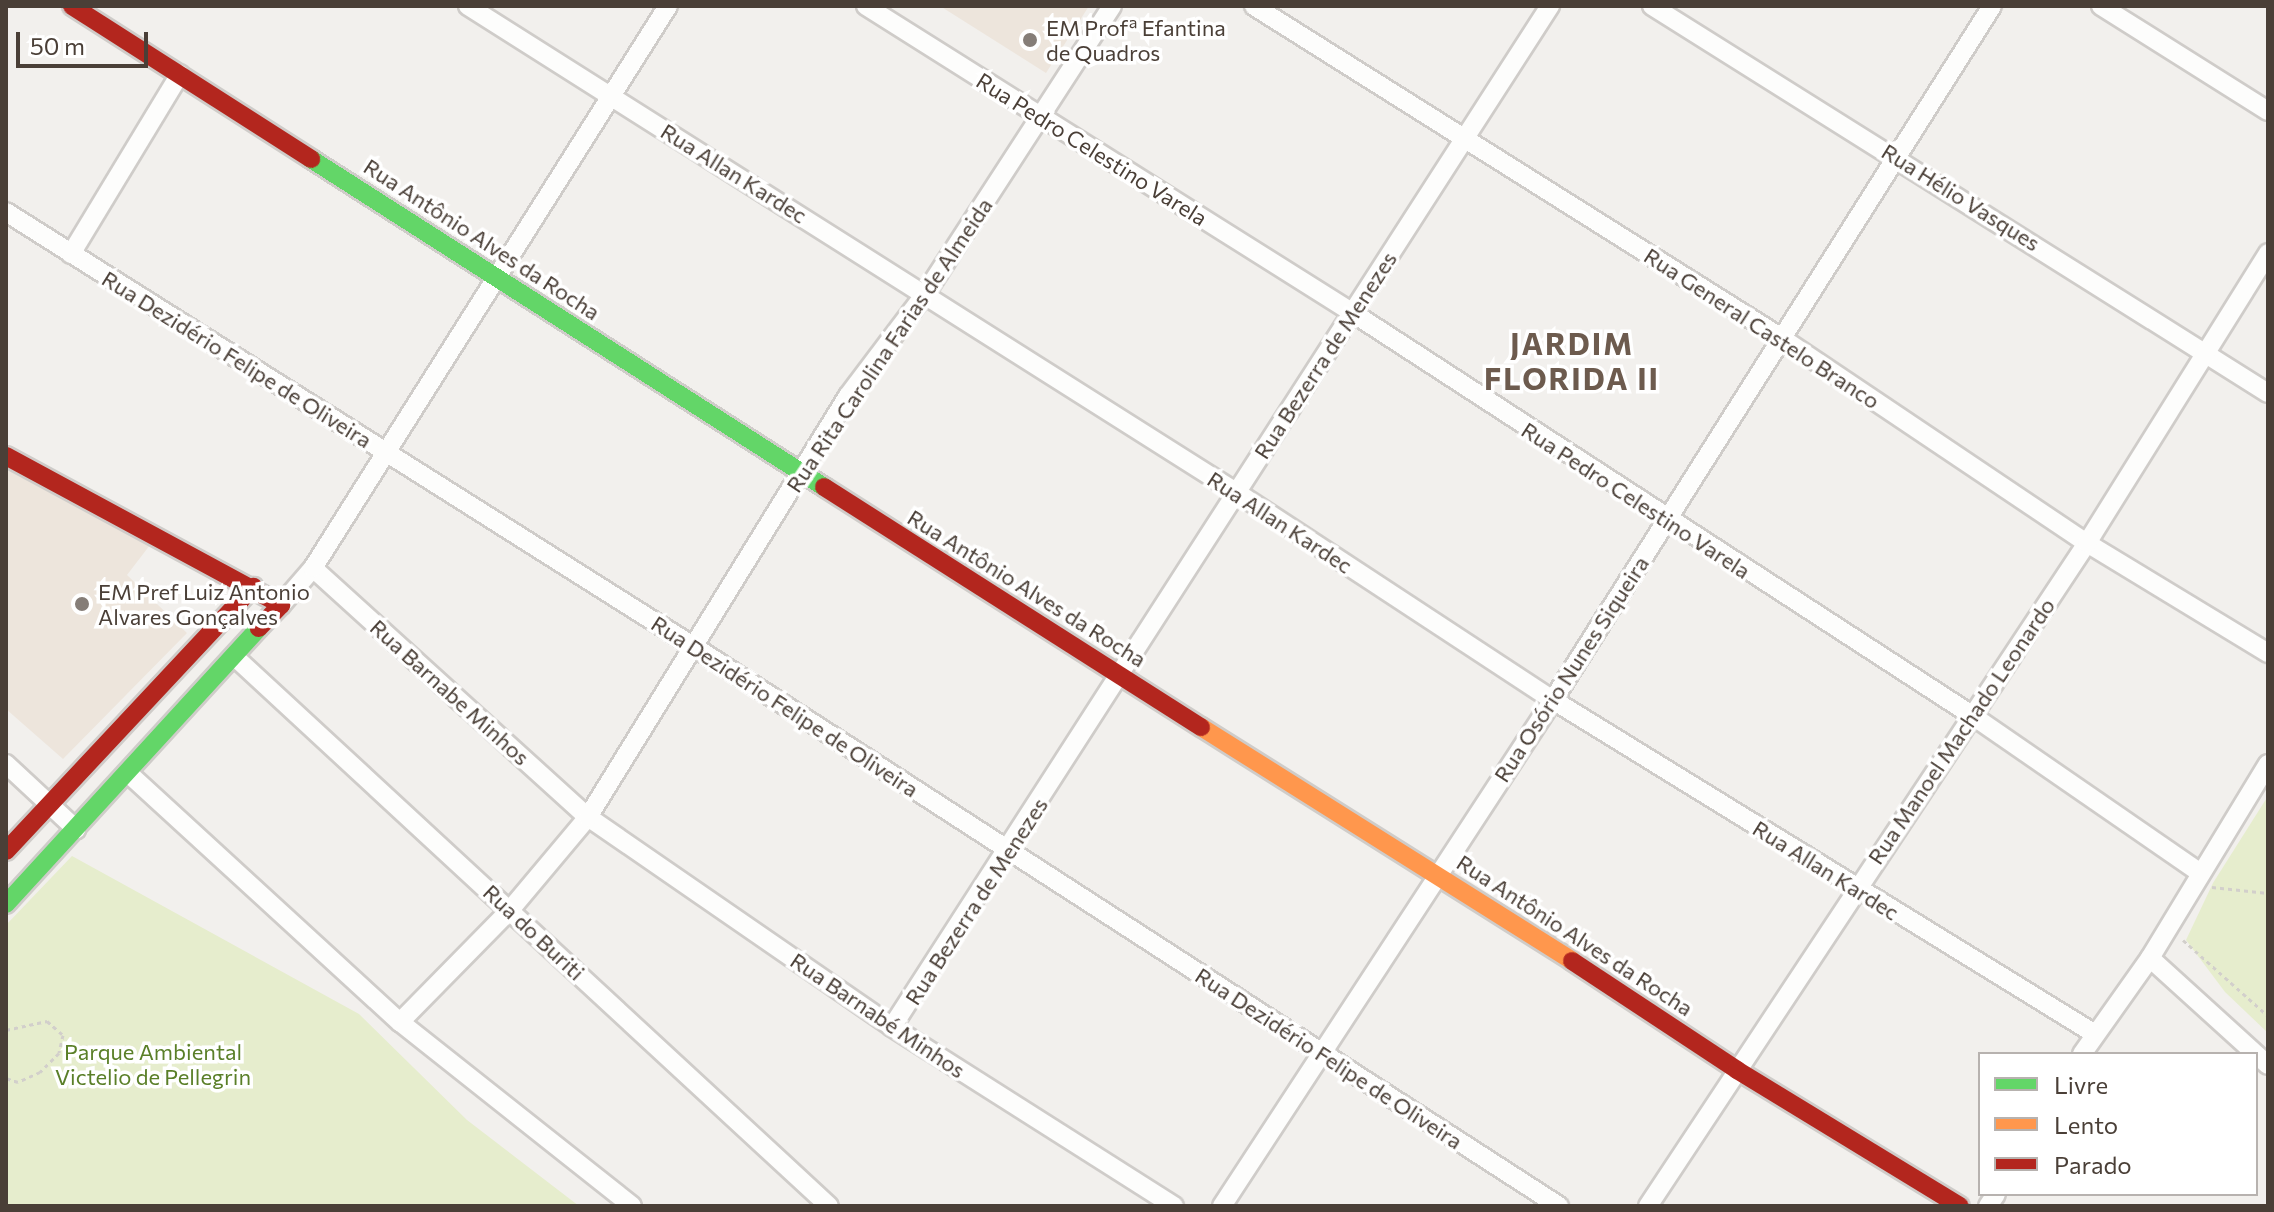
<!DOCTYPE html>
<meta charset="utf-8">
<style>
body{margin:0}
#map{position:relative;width:2274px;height:1212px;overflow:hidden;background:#f2f0ed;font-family:Commissioner,sans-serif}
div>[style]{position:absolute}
.education>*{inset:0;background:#ede5dc}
.green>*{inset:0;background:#e6edcd}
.path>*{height:3px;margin-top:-1.5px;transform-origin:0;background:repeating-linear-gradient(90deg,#d2cfcb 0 4px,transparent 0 8px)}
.roads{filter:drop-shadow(2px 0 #cfccc9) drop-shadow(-2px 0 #cfccc9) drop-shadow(0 2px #cfccc9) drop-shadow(0 -2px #cfccc9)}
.street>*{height:18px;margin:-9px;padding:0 9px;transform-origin:9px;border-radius:9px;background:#fdfdfc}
.fast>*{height:18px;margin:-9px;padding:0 9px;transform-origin:9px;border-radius:9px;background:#63d668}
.slow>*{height:18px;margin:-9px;padding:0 9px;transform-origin:9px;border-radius:9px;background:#ff974d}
.jam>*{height:18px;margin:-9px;padding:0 9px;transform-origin:9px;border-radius:9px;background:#b3261e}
.dots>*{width:22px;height:22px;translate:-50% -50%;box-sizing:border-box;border:4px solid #fff;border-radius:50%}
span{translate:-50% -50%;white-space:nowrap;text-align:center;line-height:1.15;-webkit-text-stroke:7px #fff;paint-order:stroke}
.poi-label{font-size:22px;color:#4a3f37}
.left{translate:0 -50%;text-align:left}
.street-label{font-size:22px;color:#4a3f37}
.park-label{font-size:22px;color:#5a7f28}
.district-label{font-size:30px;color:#6d5b4e;font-weight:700;letter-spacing:2px}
.frame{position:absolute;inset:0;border:8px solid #4a3f37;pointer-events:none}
.legend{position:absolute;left:1978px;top:1052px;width:280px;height:144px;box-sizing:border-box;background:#fff;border:2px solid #b7b2af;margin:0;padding:10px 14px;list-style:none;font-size:24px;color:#4a3f37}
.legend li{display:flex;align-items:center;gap:16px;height:40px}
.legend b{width:40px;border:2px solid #b7b2af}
.scale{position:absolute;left:16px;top:32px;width:132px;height:36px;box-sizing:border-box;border:4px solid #4a3f37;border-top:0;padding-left:10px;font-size:24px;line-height:28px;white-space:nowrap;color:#4a3f37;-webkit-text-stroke:6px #fff;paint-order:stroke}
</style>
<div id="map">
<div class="education">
<div style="clip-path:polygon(940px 6px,1089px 6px,1046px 73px)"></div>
<div style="clip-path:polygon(6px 469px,150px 545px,127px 575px,187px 633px,63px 759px,6px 709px)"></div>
</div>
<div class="green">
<div style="clip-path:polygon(2268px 796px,2268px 1033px,2225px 992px,2186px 940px,2213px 883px)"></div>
<div style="clip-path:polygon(72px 856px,359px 1014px,467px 1120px,579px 1206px,6px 1206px,6px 925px)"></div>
</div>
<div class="path">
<div style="left:2212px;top:887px;width:56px;rotate:6.1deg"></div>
<div style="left:2183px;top:940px;width:114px;rotate:41.8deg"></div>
<div style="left:6px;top:1030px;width:42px;rotate:-12.4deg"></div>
<div style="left:47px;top:1021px;width:21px;rotate:41deg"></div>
<div style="left:63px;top:1035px;width:18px;rotate:103deg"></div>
<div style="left:59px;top:1053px;width:27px;rotate:135deg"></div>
<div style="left:40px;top:1072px;width:24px;rotate:156deg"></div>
<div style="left:18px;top:1082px;width:13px;rotate:-162deg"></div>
</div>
<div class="roads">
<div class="street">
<div style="left:468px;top:6px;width:909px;rotate:32.33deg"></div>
<div style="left:1236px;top:492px;width:379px;rotate:33.3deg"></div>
<div style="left:1553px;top:700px;width:637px;rotate:31.64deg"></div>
<div style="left:866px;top:6px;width:576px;rotate:32.23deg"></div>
<div style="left:1353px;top:313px;width:736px;rotate:33.02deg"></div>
<div style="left:1970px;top:714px;width:278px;rotate:34.6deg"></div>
<div style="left:1254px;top:6px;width:621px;rotate:32.18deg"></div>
<div style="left:1780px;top:337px;width:370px;rotate:33.9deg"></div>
<div style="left:2087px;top:543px;width:212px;rotate:31.3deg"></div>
<div style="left:1652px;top:6px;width:727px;rotate:32.14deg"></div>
<div style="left:2101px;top:6px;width:197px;rotate:32.2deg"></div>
<div style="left:6px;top:212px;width:816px;rotate:32.29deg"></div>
<div style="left:696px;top:648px;width:1028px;rotate:32.89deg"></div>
<div style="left:71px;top:254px;width:210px;rotate:-58.8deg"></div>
<div style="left:313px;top:568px;width:371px;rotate:42.2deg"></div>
<div style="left:588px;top:817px;width:369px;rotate:34.6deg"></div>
<div style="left:892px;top:1027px;width:334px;rotate:32.4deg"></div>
<div style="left:281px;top:605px;width:49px;rotate:-49.1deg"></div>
<div style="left:313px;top:568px;width:665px;rotate:-57.72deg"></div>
<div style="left:237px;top:659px;width:806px;rotate:42.74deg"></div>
<div style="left:6px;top:764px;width:96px;rotate:42.9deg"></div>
<div style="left:128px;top:773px;width:369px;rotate:42.5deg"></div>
<div style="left:400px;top:1022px;width:296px;rotate:38.4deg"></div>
<div style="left:2150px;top:958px;width:159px;rotate:42.2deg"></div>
<div style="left:400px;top:1022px;width:157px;rotate:-45.5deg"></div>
<div style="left:510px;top:910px;width:121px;rotate:-50deg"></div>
<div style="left:588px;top:817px;width:495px;rotate:-58.3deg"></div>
<div style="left:848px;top:396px;width:128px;rotate:-53deg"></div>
<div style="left:925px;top:294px;width:343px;rotate:-57deg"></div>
<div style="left:892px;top:1027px;width:1215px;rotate:-57.2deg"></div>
<div style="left:2082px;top:1054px;width:118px;rotate:-54.7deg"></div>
<div style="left:2150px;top:958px;width:227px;rotate:-58.7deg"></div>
<div style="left:1222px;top:1206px;width:605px;rotate:-56.81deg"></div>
<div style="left:1553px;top:700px;width:821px;rotate:-57.68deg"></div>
<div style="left:1648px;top:1206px;width:795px;rotate:-56.49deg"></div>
<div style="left:2087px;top:543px;width:342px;rotate:-58deg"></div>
<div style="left:1988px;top:1206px;width:14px;rotate:-56deg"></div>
</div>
<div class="fast">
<div style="left:311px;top:159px;width:609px;rotate:32.59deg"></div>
<div style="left:6px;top:904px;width:374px;rotate:-47.5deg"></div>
</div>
<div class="slow">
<div style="left:1201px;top:727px;width:439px;rotate:32.2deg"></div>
</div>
<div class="jam">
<div style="left:72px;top:6px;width:284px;rotate:32.6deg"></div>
<div style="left:6px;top:456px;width:313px;rotate:28.4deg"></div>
<div style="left:281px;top:605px;width:32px;rotate:134deg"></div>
<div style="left:824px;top:487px;width:447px;rotate:32.5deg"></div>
<div style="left:6px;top:851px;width:362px;rotate:-46.9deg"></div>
<div style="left:1572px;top:961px;width:198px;rotate:33.4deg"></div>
<div style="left:1737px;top:1070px;width:261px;rotate:31.4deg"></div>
</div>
</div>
<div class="dots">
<div style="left:1030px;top:40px;background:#857d77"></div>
<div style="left:82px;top:604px;background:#857d77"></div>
</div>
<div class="poi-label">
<span class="left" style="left:1046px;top:40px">EM Profª Efantina<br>de Quadros</span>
<span class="left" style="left:98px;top:604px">EM Pref Luiz Antonio<br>Alvares Gonçalves</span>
</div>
<div class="street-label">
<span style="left:1092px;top:149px;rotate:32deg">Rua Pedro Celestino Varela</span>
<span style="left:734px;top:173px;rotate:32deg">Rua Allan Kardec</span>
<span style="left:1961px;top:197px;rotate:32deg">Rua Hélio Vasques</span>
<span style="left:482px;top:239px;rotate:33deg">Rua Antônio Alves da Rocha</span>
<span style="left:1762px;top:328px;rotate:33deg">Rua General Castelo Branco</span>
<span style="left:889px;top:345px;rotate:-56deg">Rua Rita Carolina Farias de Almeida</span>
<span style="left:1325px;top:355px;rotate:-57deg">Rua Bezerra de Menezes</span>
<span style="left:237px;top:359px;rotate:32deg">Rua Dezidério Felipe de Oliveira</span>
<span style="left:1636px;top:500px;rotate:33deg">Rua Pedro Celestino Varela</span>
<span style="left:1280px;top:522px;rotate:33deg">Rua Allan Kardec</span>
<span style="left:1027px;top:588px;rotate:32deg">Rua Antônio Alves da Rocha</span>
<span style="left:1571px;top:669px;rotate:-57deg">Rua Osório Nunes Siqueira</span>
<span style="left:450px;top:692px;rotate:42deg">Rua Barnabe Minhos</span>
<span style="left:785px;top:706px;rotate:33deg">Rua Dezidério Felipe de Oliveira</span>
<span style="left:1961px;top:731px;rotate:-56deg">Rua Manoel Machado Leonardo</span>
<span style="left:1826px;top:870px;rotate:32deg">Rua Allan Kardec</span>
<span style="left:976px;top:901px;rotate:-57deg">Rua Bezerra de Menezes</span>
<span style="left:534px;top:932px;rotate:43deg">Rua do Buriti</span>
<span style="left:1575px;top:935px;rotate:33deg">Rua Antônio Alves da Rocha</span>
<span style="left:878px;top:1015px;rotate:34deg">Rua Barnabé Minhos</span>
<span style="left:1329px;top:1058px;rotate:33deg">Rua Dezidério Felipe de Oliveira</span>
</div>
<div class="park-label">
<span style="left:153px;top:1064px">Parque Ambiental<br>Victelio de Pellegrin</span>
</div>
<div class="district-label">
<span style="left:1572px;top:360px">JARDIM<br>FLORIDA II</span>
</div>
<div class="frame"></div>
<ul class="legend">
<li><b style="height:10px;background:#63d668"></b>Livre</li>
<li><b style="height:10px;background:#ff974d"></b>Lento</li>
<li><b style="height:10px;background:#b3261e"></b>Parado</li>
</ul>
<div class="scale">50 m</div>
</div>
